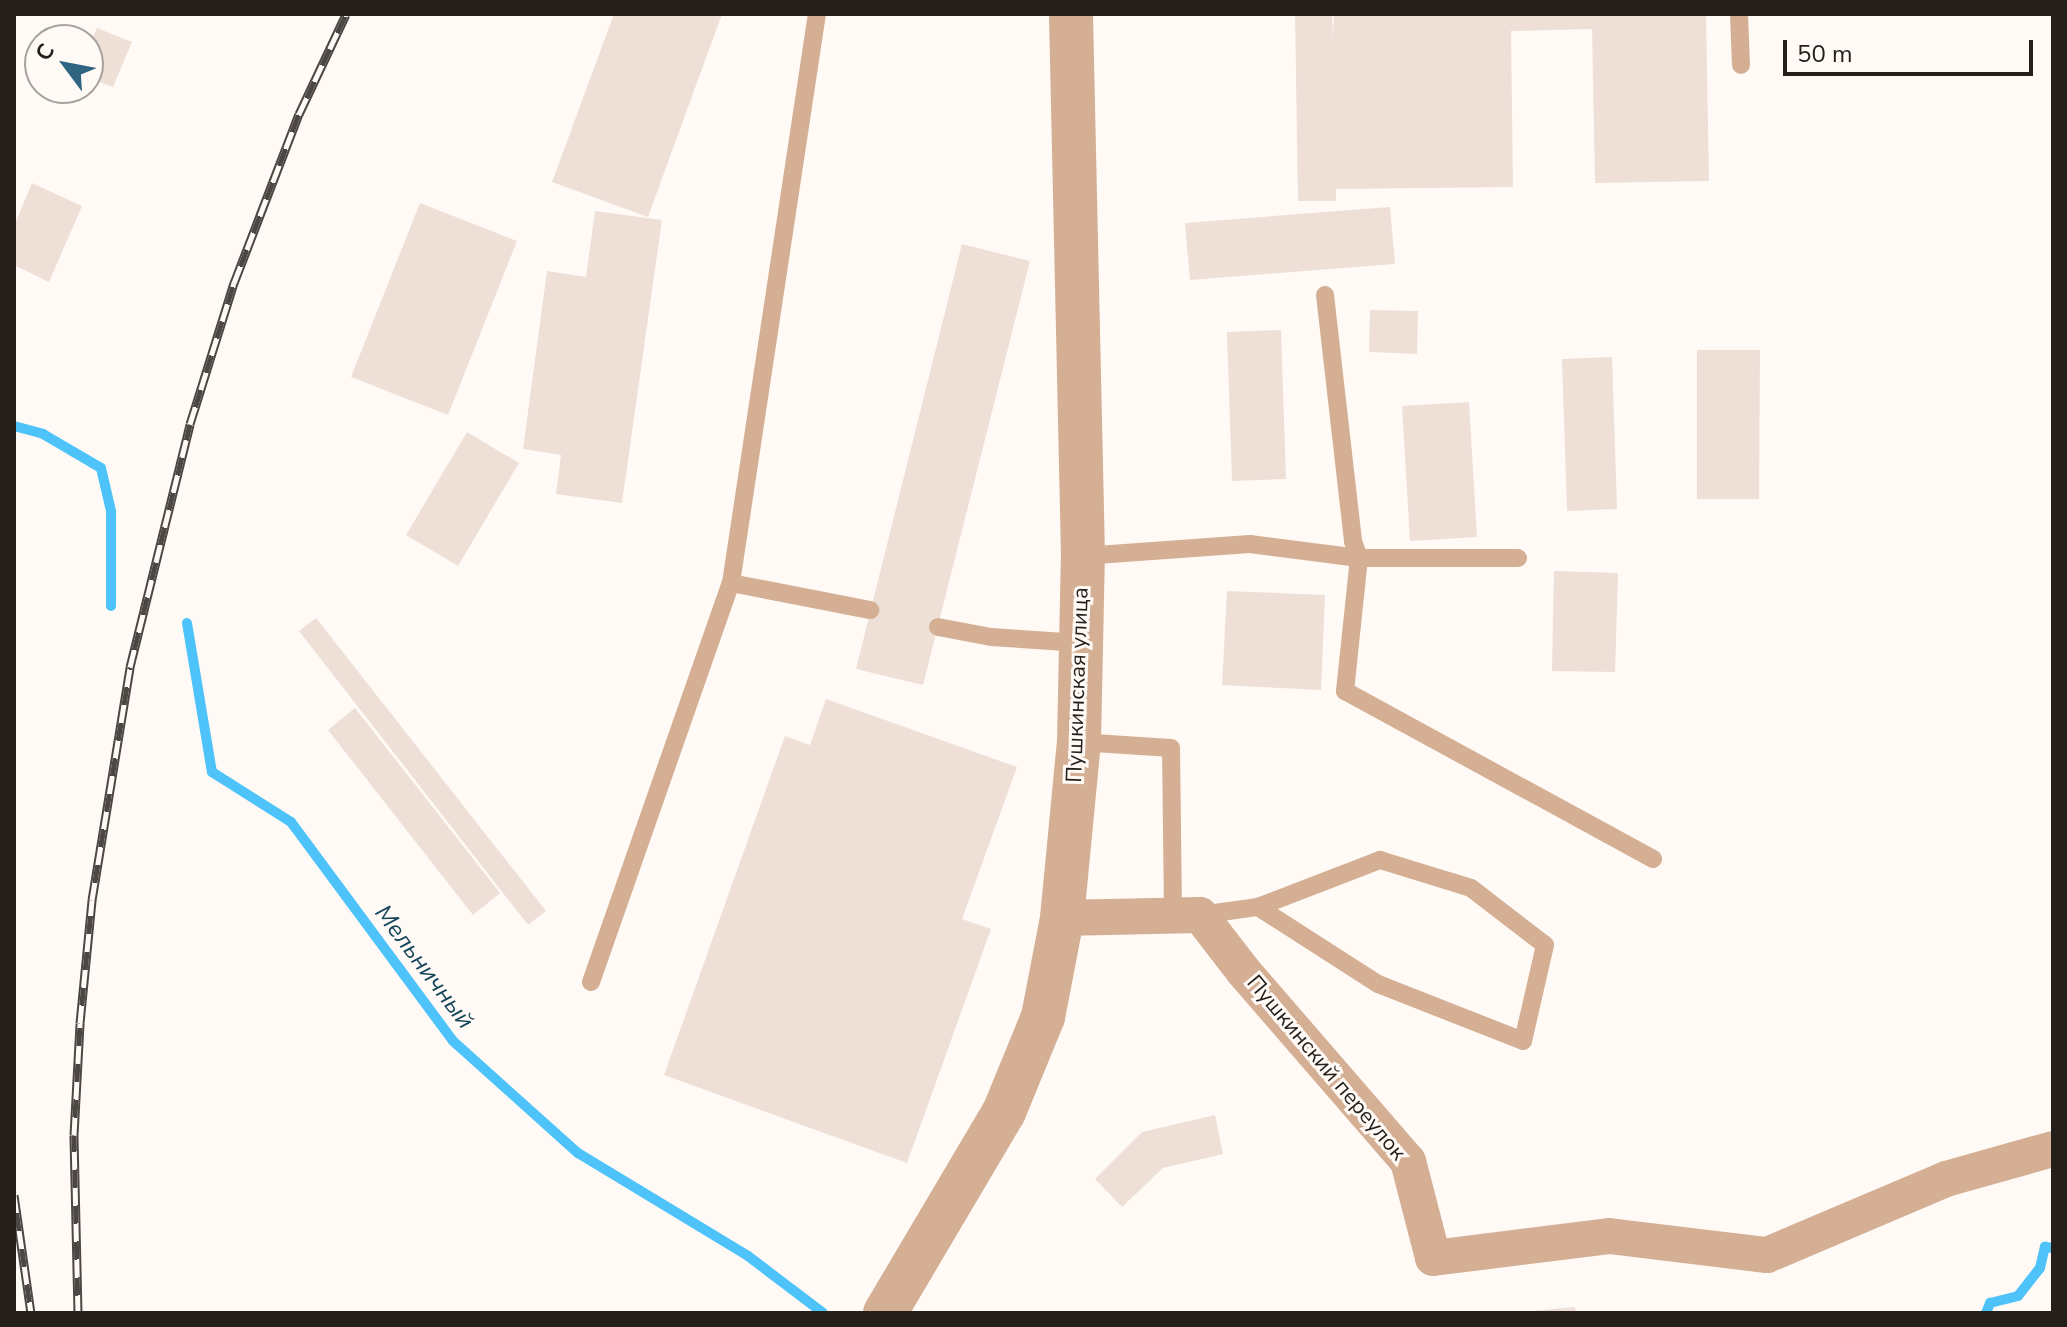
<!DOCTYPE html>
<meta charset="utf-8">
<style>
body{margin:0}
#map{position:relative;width:2067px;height:1327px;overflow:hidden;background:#fffaf6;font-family:"Nunito Sans",sans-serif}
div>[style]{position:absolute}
.stream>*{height:10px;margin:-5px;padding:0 5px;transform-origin:5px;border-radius:5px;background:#4ec3fa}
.building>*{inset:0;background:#eee0d7}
.service>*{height:18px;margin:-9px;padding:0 9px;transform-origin:9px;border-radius:9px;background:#d5af94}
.minor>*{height:36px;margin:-18px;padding:0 18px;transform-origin:18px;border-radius:18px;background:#d5af94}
.tertiary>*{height:44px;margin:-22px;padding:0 22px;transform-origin:22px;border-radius:22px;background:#d5af94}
.rail>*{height:9px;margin-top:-4.5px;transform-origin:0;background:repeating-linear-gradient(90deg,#fffaf6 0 18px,#4c4743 0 36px);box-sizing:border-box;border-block:2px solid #4c4743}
span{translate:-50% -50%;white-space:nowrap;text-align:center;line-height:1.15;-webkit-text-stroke:6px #fffaf6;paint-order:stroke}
.street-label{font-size:22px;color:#241f1b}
.water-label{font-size:24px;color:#15465c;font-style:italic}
.frame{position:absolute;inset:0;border:16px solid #241f1b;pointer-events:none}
.north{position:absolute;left:24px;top:24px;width:80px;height:80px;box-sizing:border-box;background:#fffaf6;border:2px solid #a7a29e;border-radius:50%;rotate:302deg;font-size:22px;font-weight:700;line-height:32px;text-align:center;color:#241f1b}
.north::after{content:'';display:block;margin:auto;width:28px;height:36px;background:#2f6580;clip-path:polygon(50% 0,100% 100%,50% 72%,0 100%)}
.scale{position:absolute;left:1783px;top:40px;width:250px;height:36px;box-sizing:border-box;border:4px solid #241f1b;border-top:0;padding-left:10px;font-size:24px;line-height:28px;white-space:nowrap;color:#241f1b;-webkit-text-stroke:6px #fffaf6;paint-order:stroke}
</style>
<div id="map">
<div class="stream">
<div style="left:14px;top:426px;width:30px;rotate:15deg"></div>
<div style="left:43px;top:434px;width:67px;rotate:30.4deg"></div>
<div style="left:101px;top:468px;width:44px;rotate:76.9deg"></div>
<div style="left:111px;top:511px;width:95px;rotate:90deg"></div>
<div style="left:187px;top:623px;width:151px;rotate:80.5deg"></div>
<div style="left:212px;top:772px;width:93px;rotate:32.3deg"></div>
<div style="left:291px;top:822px;width:272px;rotate:53.5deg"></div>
<div style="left:453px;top:1041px;width:168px;rotate:41.9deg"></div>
<div style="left:578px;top:1153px;width:199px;rotate:31.2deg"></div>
<div style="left:748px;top:1256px;width:94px;rotate:37.2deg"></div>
<div style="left:1986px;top:1313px;width:11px;rotate:-68deg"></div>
<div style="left:1990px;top:1303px;width:29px;rotate:-14deg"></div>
<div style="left:2018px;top:1296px;width:36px;rotate:-52deg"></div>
<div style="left:2040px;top:1268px;width:22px;rotate:-77deg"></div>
<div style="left:2045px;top:1247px;width:8px;rotate:7deg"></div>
</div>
<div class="building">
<div style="clip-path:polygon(614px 14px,722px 14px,648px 217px,552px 182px)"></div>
<div style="clip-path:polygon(1295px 14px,1332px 14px,1333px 38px,1334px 14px,1706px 14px,1709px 181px,1595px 183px,1592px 29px,1511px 31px,1513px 187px,1336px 189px,1336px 201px,1298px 201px)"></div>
<div style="clip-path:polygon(97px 28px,132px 42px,113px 87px,88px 78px,88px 49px)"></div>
<div style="clip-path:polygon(32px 183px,82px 206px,49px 282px,14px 265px,14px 226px)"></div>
<div style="clip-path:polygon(420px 203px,517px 241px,448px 415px,351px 377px)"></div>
<div style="clip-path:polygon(1390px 207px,1395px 264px,1190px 280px,1185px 223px)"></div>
<div style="clip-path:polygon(595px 211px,662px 220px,622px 503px,556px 494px,561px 455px,523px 449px,547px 271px,586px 277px)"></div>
<div style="clip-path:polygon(962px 244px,1030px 261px,923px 685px,856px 669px)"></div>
<div style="clip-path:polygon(1370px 310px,1418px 311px,1417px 354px,1369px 352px)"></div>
<div style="clip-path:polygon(1281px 330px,1286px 479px,1232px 481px,1227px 332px)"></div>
<div style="clip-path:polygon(1697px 350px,1760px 350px,1759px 499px,1697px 499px)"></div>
<div style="clip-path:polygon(1612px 357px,1617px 509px,1567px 511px,1562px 359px)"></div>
<div style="clip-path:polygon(1469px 402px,1477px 537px,1410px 541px,1402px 406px)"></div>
<div style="clip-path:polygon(467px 432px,519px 463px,458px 566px,406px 535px)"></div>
<div style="clip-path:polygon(1554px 571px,1618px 573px,1615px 672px,1552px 671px)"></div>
<div style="clip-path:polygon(1227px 591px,1325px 595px,1321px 690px,1222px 685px)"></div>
<div style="clip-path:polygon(316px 618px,546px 911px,528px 925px,299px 631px)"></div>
<div style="clip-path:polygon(826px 699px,1017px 767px,962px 919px,991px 929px,907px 1163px,664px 1075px,785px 736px,810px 745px)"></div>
<div style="clip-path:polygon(355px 708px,500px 893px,473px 915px,328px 730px)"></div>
<div style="clip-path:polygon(1215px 1115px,1223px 1154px,1163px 1168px,1122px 1207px,1095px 1179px,1142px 1132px)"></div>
<div style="clip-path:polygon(1575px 1307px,1576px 1313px,1530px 1313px,1530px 1311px)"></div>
</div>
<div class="service">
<div style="left:1739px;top:14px;width:51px;rotate:87.8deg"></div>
<div style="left:1325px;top:295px;width:248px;rotate:83.5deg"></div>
<div style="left:1353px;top:541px;width:18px;rotate:71deg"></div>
<div style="left:1359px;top:558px;width:134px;rotate:96deg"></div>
<div style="left:1345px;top:691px;width:351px;rotate:28.6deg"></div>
<div style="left:1083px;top:556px;width:167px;rotate:-4.1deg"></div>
<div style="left:1250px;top:544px;width:110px;rotate:7.3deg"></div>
<div style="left:1359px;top:558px;width:159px"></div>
<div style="left:731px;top:583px;width:142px;rotate:11deg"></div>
<div style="left:938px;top:627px;width:54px;rotate:10.7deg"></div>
<div style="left:991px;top:637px;width:90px;rotate:3.8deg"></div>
<div style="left:1079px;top:742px;width:92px;rotate:3.7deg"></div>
<div style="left:1171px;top:748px;width:167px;rotate:89.3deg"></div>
<div style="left:1200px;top:915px;width:59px;rotate:-7.9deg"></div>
<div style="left:1258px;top:907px;width:131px;rotate:-21.1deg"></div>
<div style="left:1380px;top:860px;width:95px;rotate:17.1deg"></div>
<div style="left:1471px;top:888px;width:93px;rotate:37.6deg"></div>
<div style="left:1545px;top:945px;width:98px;rotate:102.9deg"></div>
<div style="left:1523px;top:1041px;width:156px;rotate:-158.5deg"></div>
<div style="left:1378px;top:984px;width:143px;rotate:-147.3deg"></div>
<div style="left:591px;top:982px;width:423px;rotate:-70.7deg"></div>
<div style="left:731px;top:583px;width:575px;rotate:-81.41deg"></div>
</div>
<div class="minor">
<div style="left:1062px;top:918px;width:138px;rotate:-1.2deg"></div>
<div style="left:1200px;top:915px;width:72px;rotate:52.3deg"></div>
<div style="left:1244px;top:972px;width:250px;rotate:49.1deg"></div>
<div style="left:1408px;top:1161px;width:100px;rotate:75.5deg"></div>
<div style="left:1433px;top:1258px;width:177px;rotate:-7.1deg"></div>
<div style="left:1609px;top:1236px;width:159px;rotate:6.9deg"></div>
<div style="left:1767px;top:1255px;width:194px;rotate:-23deg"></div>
<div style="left:1946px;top:1179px;width:111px;rotate:-15.7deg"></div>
</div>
<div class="tertiary">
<div style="left:885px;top:1313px;width:234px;rotate:-59.4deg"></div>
<div style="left:1004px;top:1112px;width:103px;rotate:-67.7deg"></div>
<div style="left:1043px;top:1017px;width:101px;rotate:-79.1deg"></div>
<div style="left:1062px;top:918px;width:177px;rotate:-84.5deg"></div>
<div style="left:1079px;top:742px;width:186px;rotate:-88.8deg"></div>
<div style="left:1083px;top:556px;width:542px;rotate:-91.27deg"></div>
</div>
<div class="rail">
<div style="left:14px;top:1195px;width:119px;rotate:81.8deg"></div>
<div style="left:78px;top:1313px;width:178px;rotate:-91.3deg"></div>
<div style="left:74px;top:1135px;width:112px;rotate:-86.9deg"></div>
<div style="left:80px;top:1023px;width:124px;rotate:-84.4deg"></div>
<div style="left:92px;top:900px;width:236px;rotate:-80.7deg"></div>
<div style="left:130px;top:667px;width:250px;rotate:-76.1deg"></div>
<div style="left:190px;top:424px;width:148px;rotate:-72.7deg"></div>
<div style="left:234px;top:283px;width:181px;rotate:-69deg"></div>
<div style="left:299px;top:114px;width:110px;rotate:-64.8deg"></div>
</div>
<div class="street-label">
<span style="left:1078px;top:685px;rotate:-88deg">Пушкинская улица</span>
<span style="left:1326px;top:1068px;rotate:50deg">Пушкинский переулок</span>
</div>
<div class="water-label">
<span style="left:424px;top:967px;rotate:53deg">Мельничный</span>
</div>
<div class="frame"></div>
<div class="north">С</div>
<div class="scale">50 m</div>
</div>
